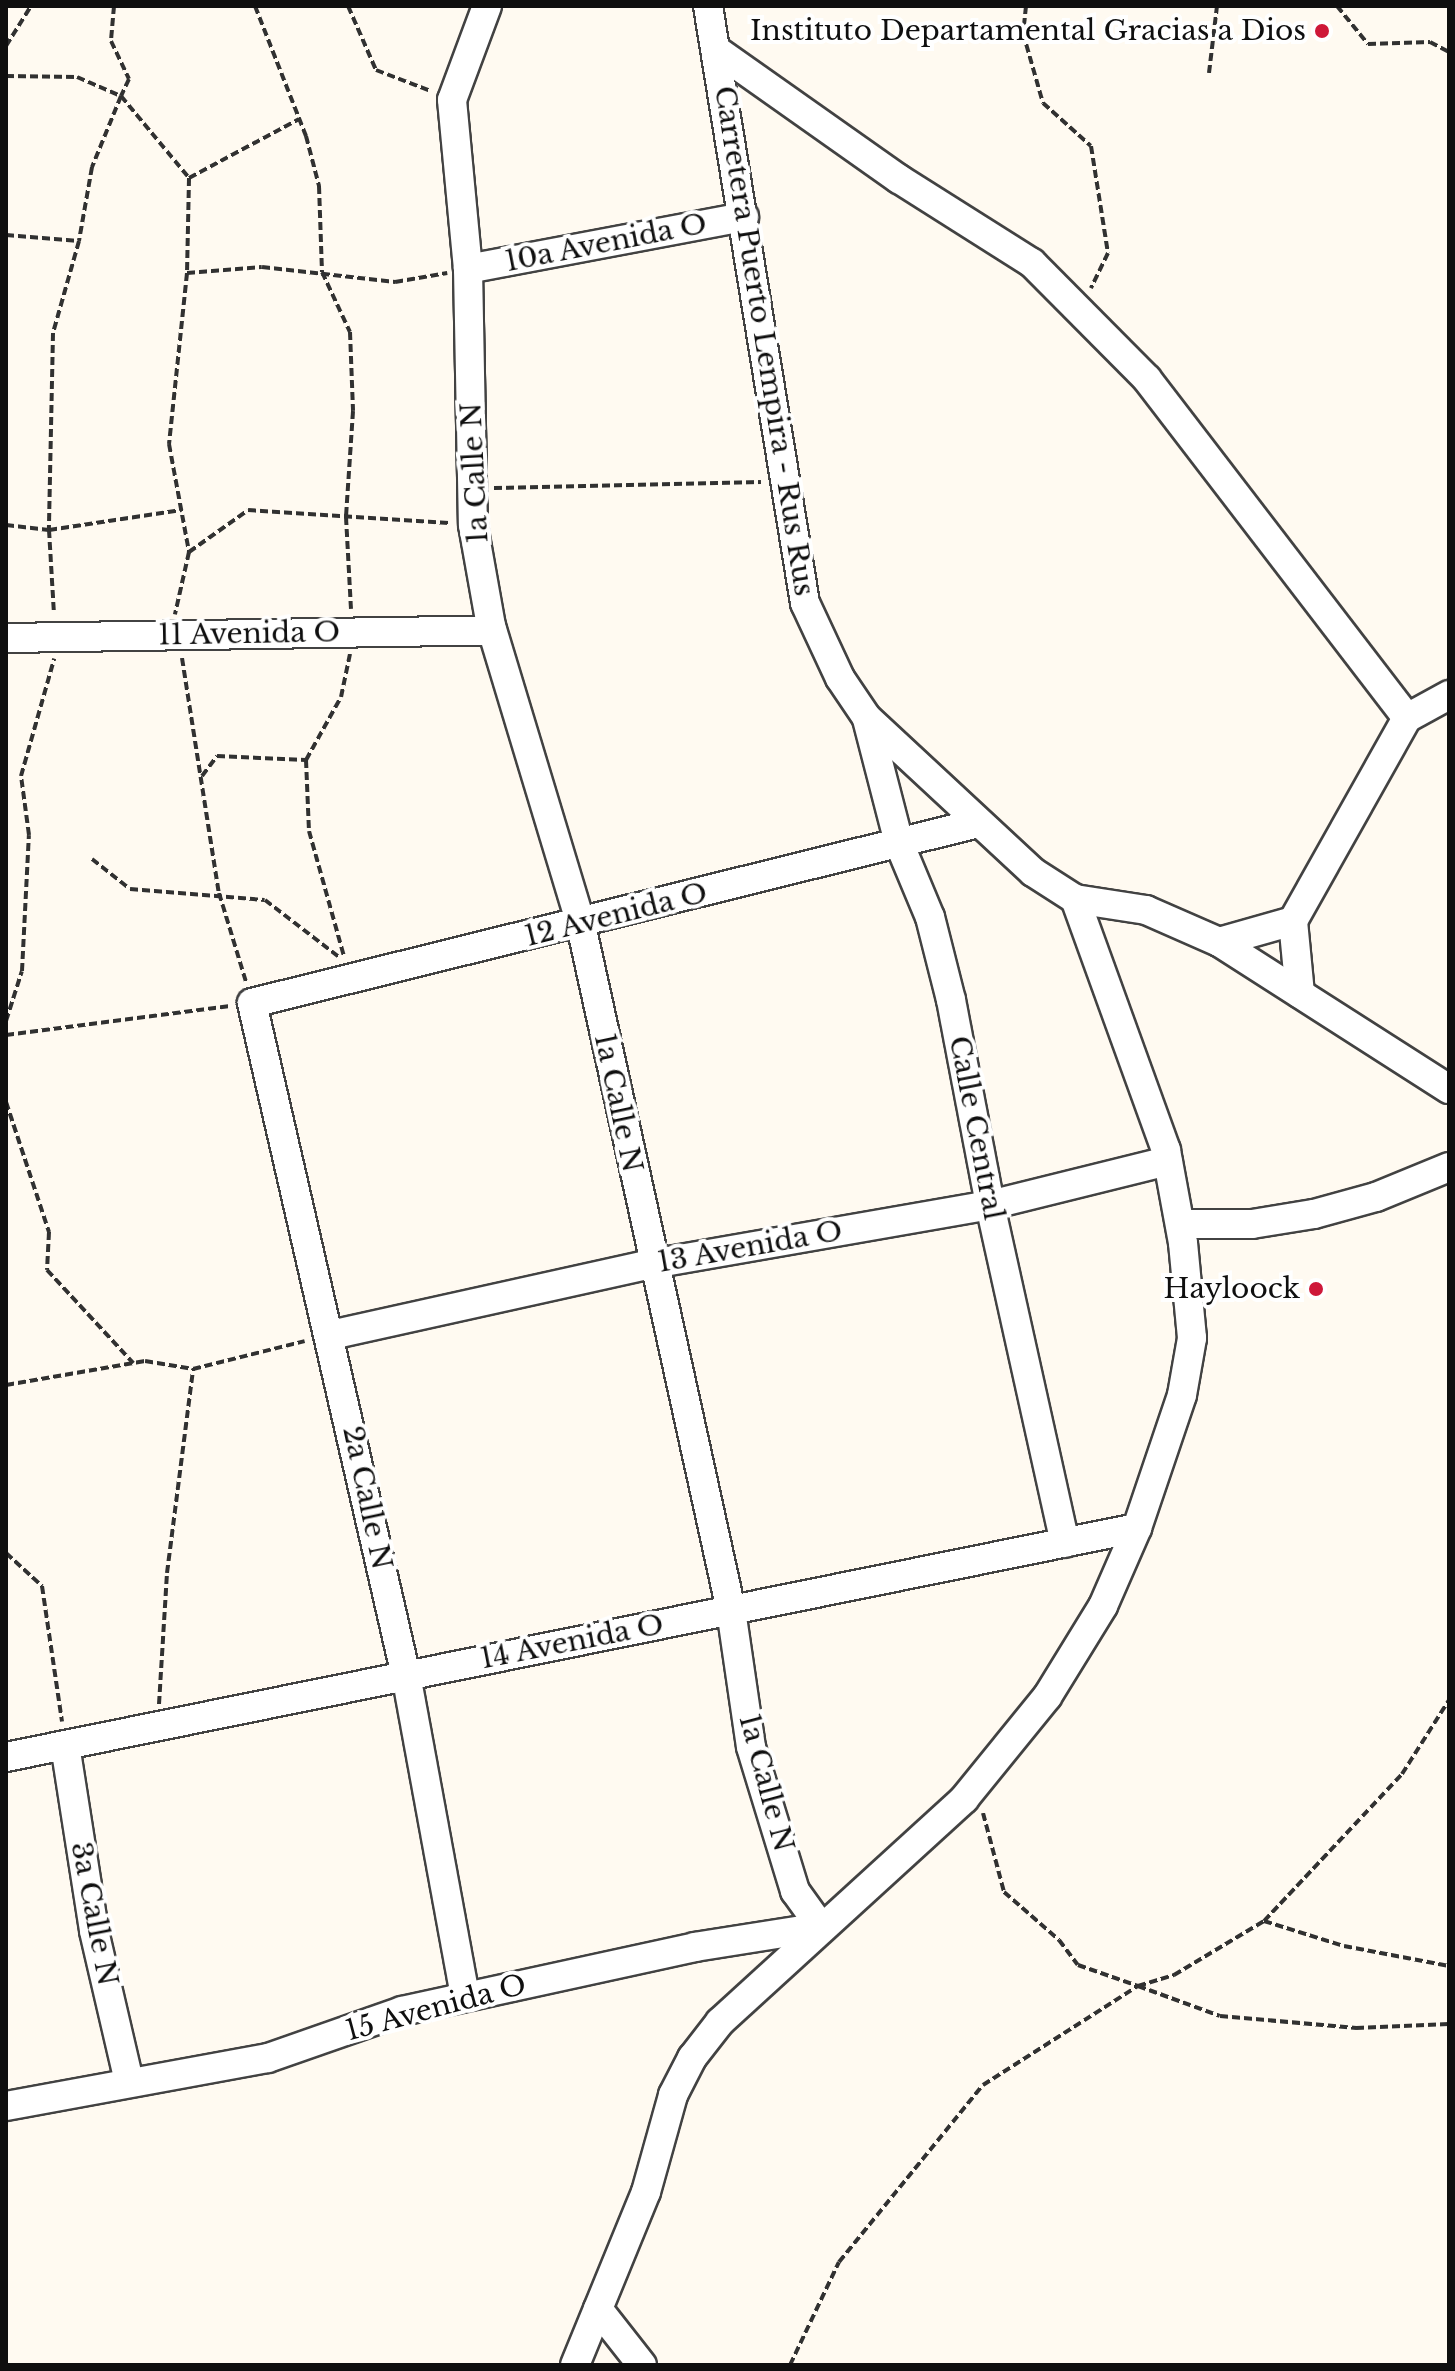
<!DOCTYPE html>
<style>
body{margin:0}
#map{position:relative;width:1455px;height:2371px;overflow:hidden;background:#fffaf1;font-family:"Libre Baskerville",serif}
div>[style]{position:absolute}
.path>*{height:4px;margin-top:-2px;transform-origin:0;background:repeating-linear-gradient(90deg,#313131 0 8px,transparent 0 12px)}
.roads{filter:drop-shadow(2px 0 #424242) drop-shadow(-2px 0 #424242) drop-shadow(0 2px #424242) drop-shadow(0 -2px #424242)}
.minor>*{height:28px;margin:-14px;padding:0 14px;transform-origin:14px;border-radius:14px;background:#fff}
.dots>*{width:22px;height:22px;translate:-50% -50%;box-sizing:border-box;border:4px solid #fff;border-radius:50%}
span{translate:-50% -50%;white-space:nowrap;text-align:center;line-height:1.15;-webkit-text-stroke:8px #fff;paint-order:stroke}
.poi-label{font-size:28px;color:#0f0f0f}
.right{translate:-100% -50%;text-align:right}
.street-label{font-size:28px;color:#0f0f0f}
.frame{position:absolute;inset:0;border:8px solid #0f0f0f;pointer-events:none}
</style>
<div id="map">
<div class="path">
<div style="left:114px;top:6px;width:35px;rotate:95deg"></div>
<div style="left:111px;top:41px;width:42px;rotate:64.7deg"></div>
<div style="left:129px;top:79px;width:19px;rotate:115deg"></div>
<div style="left:121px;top:96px;width:107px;rotate:50.3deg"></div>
<div style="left:189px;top:178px;width:95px;rotate:91.2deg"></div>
<div style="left:187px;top:273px;width:172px;rotate:96deg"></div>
<div style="left:169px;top:444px;width:110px;rotate:79.5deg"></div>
<div style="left:189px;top:552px;width:64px;rotate:102.7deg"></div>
<div style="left:255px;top:6px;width:140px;rotate:68.6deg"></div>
<div style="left:306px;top:136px;width:52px;rotate:75.4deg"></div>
<div style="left:319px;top:186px;width:86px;rotate:88deg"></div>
<div style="left:322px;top:272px;width:66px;rotate:65deg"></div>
<div style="left:350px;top:332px;width:79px;rotate:87.8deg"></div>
<div style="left:353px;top:411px;width:106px;rotate:93.8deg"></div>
<div style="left:346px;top:517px;width:92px;rotate:86.9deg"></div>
<div style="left:348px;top:6px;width:70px;rotate:66.4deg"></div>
<div style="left:376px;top:70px;width:59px;rotate:20.9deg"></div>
<div style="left:1026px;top:6px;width:27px;rotate:96deg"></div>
<div style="left:1023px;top:33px;width:73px;rotate:74.1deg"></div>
<div style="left:1043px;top:103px;width:64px;rotate:41.9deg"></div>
<div style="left:1091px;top:146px;width:108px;rotate:81deg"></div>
<div style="left:1108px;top:253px;width:39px;rotate:116deg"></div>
<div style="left:1337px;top:6px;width:49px;rotate:50.8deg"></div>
<div style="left:1368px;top:44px;width:62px;rotate:-1.8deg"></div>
<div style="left:1430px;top:42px;width:21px;rotate:28deg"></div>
<div style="left:6px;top:46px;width:47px;rotate:-58deg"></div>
<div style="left:1209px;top:73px;width:67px;rotate:-83.2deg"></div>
<div style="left:6px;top:76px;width:71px;rotate:0.8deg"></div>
<div style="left:77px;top:77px;width:48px;rotate:23.4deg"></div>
<div style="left:121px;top:96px;width:77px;rotate:112.2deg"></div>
<div style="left:92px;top:167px;width:75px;rotate:100deg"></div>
<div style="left:79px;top:241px;width:96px;rotate:105.8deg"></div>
<div style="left:53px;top:333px;width:197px;rotate:91.2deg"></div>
<div style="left:49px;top:530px;width:84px;rotate:86.6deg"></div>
<div style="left:189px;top:178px;width:125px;rotate:-28.2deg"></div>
<div style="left:6px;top:235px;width:73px;rotate:4.7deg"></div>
<div style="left:187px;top:273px;width:75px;rotate:-4.6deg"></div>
<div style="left:262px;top:267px;width:134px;rotate:6.4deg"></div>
<div style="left:395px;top:282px;width:53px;rotate:-9.8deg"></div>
<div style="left:494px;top:488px;width:267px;rotate:-1.3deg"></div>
<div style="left:6px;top:525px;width:43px;rotate:6.6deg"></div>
<div style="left:49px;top:530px;width:134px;rotate:-8.6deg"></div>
<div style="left:189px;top:552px;width:72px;rotate:-35.4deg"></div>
<div style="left:248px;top:510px;width:201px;rotate:3.7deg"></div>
<div style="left:182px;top:658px;width:238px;rotate:81.1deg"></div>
<div style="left:219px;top:893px;width:93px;rotate:73.1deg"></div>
<div style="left:306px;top:760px;width:72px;rotate:-60.9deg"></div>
<div style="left:341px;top:697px;width:44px;rotate:-78.2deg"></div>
<div style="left:202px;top:776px;width:25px;rotate:-53deg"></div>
<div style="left:217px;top:756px;width:89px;rotate:2.6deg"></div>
<div style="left:306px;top:760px;width:71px;rotate:87.6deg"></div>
<div style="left:309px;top:831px;width:130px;rotate:74.4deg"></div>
<div style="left:92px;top:859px;width:48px;rotate:38.3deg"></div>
<div style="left:130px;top:889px;width:135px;rotate:4.7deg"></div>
<div style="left:265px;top:900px;width:93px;rotate:37.6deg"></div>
<div style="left:6px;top:1021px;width:52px;rotate:-72.3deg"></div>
<div style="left:22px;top:971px;width:136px;rotate:-87.1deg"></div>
<div style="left:29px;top:835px;width:60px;rotate:-97.7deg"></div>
<div style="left:21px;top:776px;width:122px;rotate:-74.2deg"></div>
<div style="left:6px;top:1035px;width:226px;rotate:-7.4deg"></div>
<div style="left:6px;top:1102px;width:137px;rotate:71.7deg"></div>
<div style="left:49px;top:1232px;width:38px;rotate:93deg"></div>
<div style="left:47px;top:1270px;width:127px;rotate:47.2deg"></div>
<div style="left:6px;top:1385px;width:141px;rotate:-9.8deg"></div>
<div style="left:145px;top:1361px;width:49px;rotate:9.5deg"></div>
<div style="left:193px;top:1369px;width:115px;rotate:-14deg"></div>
<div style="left:6px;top:1553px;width:49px;rotate:42.5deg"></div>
<div style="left:42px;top:1586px;width:137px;rotate:81.6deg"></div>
<div style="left:159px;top:1704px;width:131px;rotate:-86.5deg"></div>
<div style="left:167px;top:1573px;width:206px;rotate:-82.7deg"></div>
<div style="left:983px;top:1813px;width:82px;rotate:75.1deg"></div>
<div style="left:1004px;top:1892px;width:73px;rotate:41.1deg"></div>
<div style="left:1059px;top:1940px;width:31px;rotate:53deg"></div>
<div style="left:1078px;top:1965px;width:64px;rotate:19.3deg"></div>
<div style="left:1138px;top:1986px;width:38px;rotate:-17deg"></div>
<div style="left:1174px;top:1975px;width:105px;rotate:-31deg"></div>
<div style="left:1264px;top:1921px;width:84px;rotate:17.4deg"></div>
<div style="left:1344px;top:1946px;width:107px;rotate:10.8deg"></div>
<div style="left:1264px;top:1921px;width:202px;rotate:-46.8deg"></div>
<div style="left:1402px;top:1774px;width:88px;rotate:-57.6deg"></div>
<div style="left:790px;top:2365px;width:114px;rotate:-64.6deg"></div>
<div style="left:839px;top:2262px;width:228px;rotate:-50.9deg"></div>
<div style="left:983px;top:2085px;width:184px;rotate:-32.6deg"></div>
<div style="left:1138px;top:1986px;width:87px;rotate:20.1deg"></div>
<div style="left:1220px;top:2016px;width:137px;rotate:5deg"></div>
<div style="left:1356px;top:2028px;width:93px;rotate:-2.5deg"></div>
</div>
<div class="roads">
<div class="minor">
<div style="left:487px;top:6px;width:100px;rotate:110.4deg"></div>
<div style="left:452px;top:100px;width:170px;rotate:84.6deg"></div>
<div style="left:468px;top:269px;width:256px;rotate:88.9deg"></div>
<div style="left:473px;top:525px;width:103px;rotate:79.9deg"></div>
<div style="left:491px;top:626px;width:312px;rotate:73.2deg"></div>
<div style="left:581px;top:925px;width:701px;rotate:77.65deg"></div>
<div style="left:731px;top:1610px;width:138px;rotate:81.7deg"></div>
<div style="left:751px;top:1747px;width:151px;rotate:73deg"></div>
<div style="left:795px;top:1891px;width:44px;rotate:54.2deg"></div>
<div style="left:716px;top:50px;width:224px;rotate:35.2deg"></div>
<div style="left:899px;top:179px;width:157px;rotate:32.3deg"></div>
<div style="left:1032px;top:263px;width:163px;rotate:45.2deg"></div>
<div style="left:1147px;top:379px;width:427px;rotate:52.5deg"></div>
<div style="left:1407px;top:718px;width:48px;rotate:-28.7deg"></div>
<div style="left:468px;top:269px;width:281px;rotate:-10.7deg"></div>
<div style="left:6px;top:638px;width:486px;rotate:-0.9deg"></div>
<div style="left:867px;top:719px;width:128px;rotate:75.5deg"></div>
<div style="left:899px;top:843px;width:80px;rotate:67.3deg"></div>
<div style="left:930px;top:917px;width:86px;rotate:75.8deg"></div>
<div style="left:951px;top:1000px;width:209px;rotate:79.2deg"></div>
<div style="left:990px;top:1205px;width:346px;rotate:77.5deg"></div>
<div style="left:1075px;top:899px;width:72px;rotate:8.8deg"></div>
<div style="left:1146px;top:910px;width:80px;rotate:23.7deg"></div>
<div style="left:1219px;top:942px;width:273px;rotate:32.6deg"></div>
<div style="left:1293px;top:921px;width:73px;rotate:84.5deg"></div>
<div style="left:1219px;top:942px;width:77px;rotate:-15.8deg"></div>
<div style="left:1293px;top:921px;width:233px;rotate:-60.7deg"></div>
<div style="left:1180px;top:1224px;width:72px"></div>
<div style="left:1252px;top:1224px;width:63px;rotate:-9.2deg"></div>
<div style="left:1314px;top:1214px;width:64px;rotate:-15.3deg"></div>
<div style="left:1376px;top:1197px;width:79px;rotate:-22.3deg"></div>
<div style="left:331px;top:1335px;width:329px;rotate:-12.5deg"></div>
<div style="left:652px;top:1264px;width:343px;rotate:-9.9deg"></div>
<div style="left:990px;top:1205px;width:183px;rotate:-13.9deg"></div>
<div style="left:65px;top:1745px;width:188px;rotate:81.1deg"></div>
<div style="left:94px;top:1931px;width:155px;rotate:76.9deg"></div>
<div style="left:6px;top:1757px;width:1154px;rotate:-11.45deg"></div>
<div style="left:465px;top:1996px;width:325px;rotate:-100.4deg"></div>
<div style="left:406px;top:1676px;width:690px;rotate:-102.89deg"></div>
<div style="left:252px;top:1003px;width:748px;rotate:-13.92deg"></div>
<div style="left:6px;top:2106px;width:266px;rotate:-10.4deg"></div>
<div style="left:268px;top:2058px;width:142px;rotate:-19.3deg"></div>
<div style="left:402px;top:2011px;width:300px;rotate:-12.3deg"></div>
<div style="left:695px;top:1947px;width:128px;rotate:-9deg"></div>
<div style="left:598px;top:2309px;width:71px;rotate:51.8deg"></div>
<div style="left:575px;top:2365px;width:187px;rotate:-67.7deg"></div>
<div style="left:646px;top:2192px;width:101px;rotate:-74.4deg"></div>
<div style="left:673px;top:2095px;width:42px;rotate:-62.8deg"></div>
<div style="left:692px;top:2058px;width:46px;rotate:-52.1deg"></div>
<div style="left:720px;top:2022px;width:331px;rotate:-42.4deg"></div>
<div style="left:964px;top:1799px;width:132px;rotate:-50.9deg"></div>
<div style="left:1047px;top:1697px;width:107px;rotate:-58.4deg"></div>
<div style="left:1103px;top:1606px;width:85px;rotate:-66.4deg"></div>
<div style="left:1137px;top:1528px;width:140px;rotate:-71.3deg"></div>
<div style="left:1182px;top:1395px;width:58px;rotate:-80deg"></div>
<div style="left:1192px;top:1338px;width:95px;rotate:-95.4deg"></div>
<div style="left:1183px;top:1243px;width:95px;rotate:-100.4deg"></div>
<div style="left:1166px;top:1150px;width:267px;rotate:-109.9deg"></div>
<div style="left:1075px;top:899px;width:50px;rotate:-147.3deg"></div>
<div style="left:1033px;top:872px;width:226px;rotate:-137.1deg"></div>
<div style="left:867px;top:718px;width:48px;rotate:-124deg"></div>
<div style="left:840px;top:678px;width:83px;rotate:-115deg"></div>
<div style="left:805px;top:603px;width:605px;rotate:-99.23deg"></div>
</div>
</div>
<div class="dots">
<div style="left:1322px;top:31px;background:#ce1839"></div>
<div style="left:1316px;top:1289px;background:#ce1839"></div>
</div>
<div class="poi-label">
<span class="right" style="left:1306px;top:31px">Instituto Departamental Gracias a Dios</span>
<span class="right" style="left:1300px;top:1289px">Hayloock</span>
</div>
<div class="street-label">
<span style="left:606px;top:243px;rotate:-11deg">10a Avenida O</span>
<span style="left:764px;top:341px;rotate:81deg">Carretera Puerto Lempira - Rus Rus</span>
<span style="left:475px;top:473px;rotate:-93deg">1a Calle N</span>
<span style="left:249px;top:634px;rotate:-1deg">11 Avenida O</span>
<span style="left:616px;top:915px;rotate:-14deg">12 Avenida O</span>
<span style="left:618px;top:1103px;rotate:78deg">1a Calle N</span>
<span style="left:976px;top:1128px;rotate:79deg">Calle Central</span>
<span style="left:750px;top:1247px;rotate:-10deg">13 Avenida O</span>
<span style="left:367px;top:1498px;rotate:78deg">2a Calle N</span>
<span style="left:572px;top:1642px;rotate:-11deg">14 Avenida O</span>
<span style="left:766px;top:1783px;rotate:75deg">1a Calle N</span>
<span style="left:94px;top:1914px;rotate:79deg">3a Calle N</span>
<span style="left:436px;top:2008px;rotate:-15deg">15 Avenida O</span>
</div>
<div class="frame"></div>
</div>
